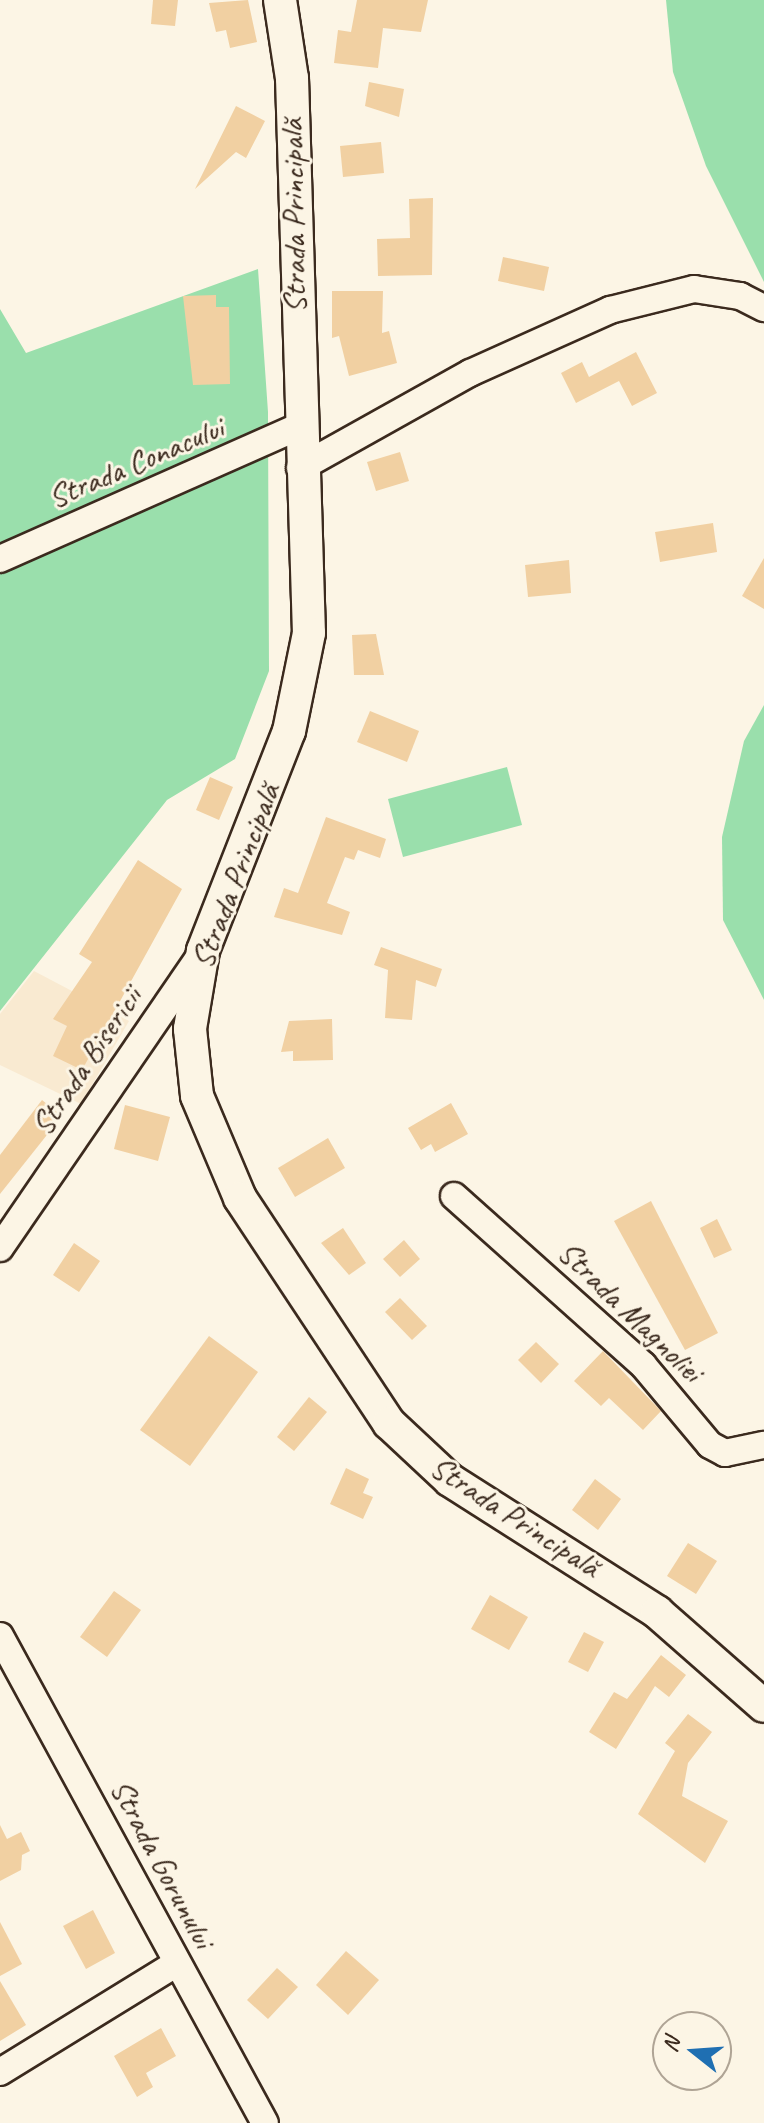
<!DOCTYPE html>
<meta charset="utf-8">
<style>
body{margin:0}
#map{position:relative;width:764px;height:2123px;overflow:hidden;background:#fcf5e5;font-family:Caveat,sans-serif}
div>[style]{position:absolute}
.built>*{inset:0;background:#f9ead1}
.green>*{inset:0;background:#9adfac}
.building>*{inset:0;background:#f1d0a2}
.roads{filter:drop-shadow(2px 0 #3b2a1e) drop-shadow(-2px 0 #3b2a1e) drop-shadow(0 2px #3b2a1e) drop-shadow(0 -2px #3b2a1e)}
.minor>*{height:26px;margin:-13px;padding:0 13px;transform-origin:13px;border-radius:13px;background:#fcf5e5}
.major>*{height:32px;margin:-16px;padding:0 16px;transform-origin:16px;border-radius:16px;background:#fcf5e5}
span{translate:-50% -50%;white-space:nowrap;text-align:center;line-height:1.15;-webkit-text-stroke:6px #fcf5e5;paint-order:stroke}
.street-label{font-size:32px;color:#3b2a1e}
.north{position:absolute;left:652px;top:2011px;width:80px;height:80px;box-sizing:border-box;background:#fcf5e5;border:2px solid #afa495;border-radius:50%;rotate:287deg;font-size:22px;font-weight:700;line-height:32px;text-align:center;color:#3b2a1e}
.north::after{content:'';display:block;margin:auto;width:28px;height:36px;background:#1f6fb2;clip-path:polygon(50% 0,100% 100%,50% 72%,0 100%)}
</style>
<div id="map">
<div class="built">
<div style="clip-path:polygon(34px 971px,129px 1021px,81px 1104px,0 1065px,0 1014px)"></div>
</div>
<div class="green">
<div style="clip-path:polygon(666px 0,764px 0,764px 282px,706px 166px,673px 72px)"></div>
<div style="clip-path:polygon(258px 269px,268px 412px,269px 671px,235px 759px,167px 800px,0 1011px,0 309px,26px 353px)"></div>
<div style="clip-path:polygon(764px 705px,764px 1000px,723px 920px,722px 837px,744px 741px)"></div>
<div style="clip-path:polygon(507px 767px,522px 825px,403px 857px,388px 799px)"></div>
</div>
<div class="building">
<div style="clip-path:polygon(153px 0,178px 0,175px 26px,151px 24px)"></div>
<div style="clip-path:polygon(248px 0,257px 42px,230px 48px,226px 30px,216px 32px,209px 3px)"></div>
<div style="clip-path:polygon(357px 0,428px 0,421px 32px,383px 28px,378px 68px,334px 63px,338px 30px,351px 32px)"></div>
<div style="clip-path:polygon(369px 82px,404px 89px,399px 117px,365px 106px)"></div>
<div style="clip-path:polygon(236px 106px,265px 121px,246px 158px,236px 152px,195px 189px)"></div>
<div style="clip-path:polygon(381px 142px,384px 173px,343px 177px,340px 146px)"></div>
<div style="clip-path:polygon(433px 198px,432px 275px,378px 276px,377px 239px,410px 238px,409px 199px)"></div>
<div style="clip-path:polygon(503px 257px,549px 267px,544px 291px,498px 281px)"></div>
<div style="clip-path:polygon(332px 291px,383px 291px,382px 333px,389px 331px,397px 363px,349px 376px,339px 336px,332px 338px)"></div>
<div style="clip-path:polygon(216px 295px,216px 307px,229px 307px,230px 384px,193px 385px,183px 296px)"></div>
<div style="clip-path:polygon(636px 352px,657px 393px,632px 406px,619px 381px,576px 403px,561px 373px,582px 362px,589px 377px)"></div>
<div style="clip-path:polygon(400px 452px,409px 481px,376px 491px,367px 462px)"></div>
<div style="clip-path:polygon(713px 523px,717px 552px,660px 562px,655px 532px)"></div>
<div style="clip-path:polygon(764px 558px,764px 609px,742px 596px)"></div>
<div style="clip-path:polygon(569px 560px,571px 593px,528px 597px,525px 565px)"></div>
<div style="clip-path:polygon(376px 634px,384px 675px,354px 675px,352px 635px)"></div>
<div style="clip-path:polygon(370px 711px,419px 731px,407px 762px,357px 742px)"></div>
<div style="clip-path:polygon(210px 777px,233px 787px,219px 820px,196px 810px)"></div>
<div style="clip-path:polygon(326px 817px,386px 839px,380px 858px,358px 850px,354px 860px,345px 857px,327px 903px,350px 912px,342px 935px,274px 917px,284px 888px,298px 893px)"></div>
<div style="clip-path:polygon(138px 860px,182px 889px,82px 1070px,53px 1056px,67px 1026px,53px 1019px,92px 962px,79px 954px)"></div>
<div style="clip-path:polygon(381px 947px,442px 969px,436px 987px,416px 980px,412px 1020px,385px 1018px,388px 970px,374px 965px)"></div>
<div style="clip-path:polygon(332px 1019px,333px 1060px,293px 1061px,293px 1051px,281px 1052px,289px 1021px)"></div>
<div style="clip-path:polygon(42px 1100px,62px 1116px,0 1194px,0 1155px)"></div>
<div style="clip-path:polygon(451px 1103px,468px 1134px,435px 1152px,431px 1144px,421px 1150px,408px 1128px)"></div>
<div style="clip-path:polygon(125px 1105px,170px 1117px,158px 1161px,114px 1149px)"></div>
<div style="clip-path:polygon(328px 1138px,345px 1168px,295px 1197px,278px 1168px)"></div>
<div style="clip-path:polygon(651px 1201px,718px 1333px,685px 1350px,614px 1221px)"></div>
<div style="clip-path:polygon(717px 1219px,732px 1250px,714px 1258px,700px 1228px)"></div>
<div style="clip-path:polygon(343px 1228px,366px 1263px,349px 1275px,321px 1243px)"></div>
<div style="clip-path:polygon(404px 1240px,420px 1259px,400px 1277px,383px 1259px)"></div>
<div style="clip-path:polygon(74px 1243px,100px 1261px,79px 1292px,53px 1275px)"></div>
<div style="clip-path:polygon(400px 1298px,427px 1326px,412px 1340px,385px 1312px)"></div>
<div style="clip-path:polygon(209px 1336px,258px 1372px,190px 1466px,140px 1430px)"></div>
<div style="clip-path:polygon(536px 1342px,559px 1364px,541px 1383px,518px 1360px)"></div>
<div style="clip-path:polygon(603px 1351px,661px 1411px,643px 1430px,609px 1398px,601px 1406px,574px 1381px)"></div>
<div style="clip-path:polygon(309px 1397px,327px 1412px,294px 1451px,277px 1437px)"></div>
<div style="clip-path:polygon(346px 1468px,369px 1479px,363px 1493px,373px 1497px,363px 1519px,330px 1504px)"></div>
<div style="clip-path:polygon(595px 1479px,621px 1499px,598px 1530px,572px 1510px)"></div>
<div style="clip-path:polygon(688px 1543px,717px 1561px,696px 1594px,667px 1576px)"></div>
<div style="clip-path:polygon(114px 1591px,141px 1610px,107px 1657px,80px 1637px)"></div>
<div style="clip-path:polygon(490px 1595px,528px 1617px,509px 1650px,471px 1629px)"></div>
<div style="clip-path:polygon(584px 1632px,604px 1642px,588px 1672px,568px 1662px)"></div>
<div style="clip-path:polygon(661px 1655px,686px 1675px,669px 1697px,655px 1686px,616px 1749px,589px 1732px,614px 1692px,627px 1699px)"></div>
<div style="clip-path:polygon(688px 1714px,712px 1732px,688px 1763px,682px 1796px,728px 1821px,705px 1863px,638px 1814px,675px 1751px,665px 1743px)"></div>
<div style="clip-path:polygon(0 1825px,7px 1839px,21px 1832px,30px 1851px,22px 1855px,21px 1870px,0 1881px)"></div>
<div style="clip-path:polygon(93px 1910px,115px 1953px,86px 1969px,63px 1926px)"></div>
<div style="clip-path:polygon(0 1922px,22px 1964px,0 1976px)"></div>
<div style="clip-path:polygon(346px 1951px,379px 1980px,348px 2015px,316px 1985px)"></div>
<div style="clip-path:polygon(277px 1968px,298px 1987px,268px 2019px,247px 2000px)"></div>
<div style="clip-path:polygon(0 1981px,26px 2025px,0 2041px)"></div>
<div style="clip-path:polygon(161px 2028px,176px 2056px,146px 2073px,153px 2087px,137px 2097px,114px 2056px)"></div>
</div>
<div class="roads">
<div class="minor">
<div style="left:300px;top:468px;width:195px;rotate:-29.2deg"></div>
<div style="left:470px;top:373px;width:154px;rotate:-24.2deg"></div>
<div style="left:610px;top:310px;width:87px;rotate:-14deg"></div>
<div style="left:694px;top:289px;width:47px;rotate:8.7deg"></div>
<div style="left:740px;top:296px;width:27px;rotate:27deg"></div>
<div style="left:0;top:559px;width:326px;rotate:-23.9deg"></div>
<div style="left:454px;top:1196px;width:254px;rotate:41.8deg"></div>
<div style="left:643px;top:1365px;width:104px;rotate:50.1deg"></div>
<div style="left:710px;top:1445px;width:17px;rotate:28deg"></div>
<div style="left:725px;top:1453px;width:40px;rotate:-12deg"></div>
<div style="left:0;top:1248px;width:356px;rotate:-55.6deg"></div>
<div style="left:0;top:1636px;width:554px;rotate:61.45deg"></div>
<div style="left:0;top:2072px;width:208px;rotate:-31.6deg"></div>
</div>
<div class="major">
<div style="left:280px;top:0;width:79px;rotate:81.3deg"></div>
<div style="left:292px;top:78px;width:555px;rotate:88.25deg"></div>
<div style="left:309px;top:633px;width:100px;rotate:101.5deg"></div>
<div style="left:289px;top:731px;width:236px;rotate:111.4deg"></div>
<div style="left:203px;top:951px;width:79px;rotate:99.5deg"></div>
<div style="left:190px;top:1029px;width:67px;rotate:84deg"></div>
<div style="left:197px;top:1096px;width:111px;rotate:67.1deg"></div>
<div style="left:240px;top:1198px;width:270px;rotate:56.5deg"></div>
<div style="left:389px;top:1423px;width:83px;rotate:43.1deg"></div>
<div style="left:450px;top:1480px;width:246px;rotate:32.5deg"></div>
<div style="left:657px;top:1612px;width:142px;rotate:41.3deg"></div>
</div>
</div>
<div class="street-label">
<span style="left:294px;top:216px;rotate:-91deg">Strada Principală</span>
<span style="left:136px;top:463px;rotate:-23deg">Strada Conacului</span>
<span style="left:236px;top:876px;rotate:-69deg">Strada Principală</span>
<span style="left:87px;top:1061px;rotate:-56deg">Strada Bisericii</span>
<span style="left:630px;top:1312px;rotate:44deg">Strada Magnoliei</span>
<span style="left:515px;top:1517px;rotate:33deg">Strada Principală</span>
<span style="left:162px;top:1864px;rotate:62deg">Strada Gorunului</span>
</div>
<div class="north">N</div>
</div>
